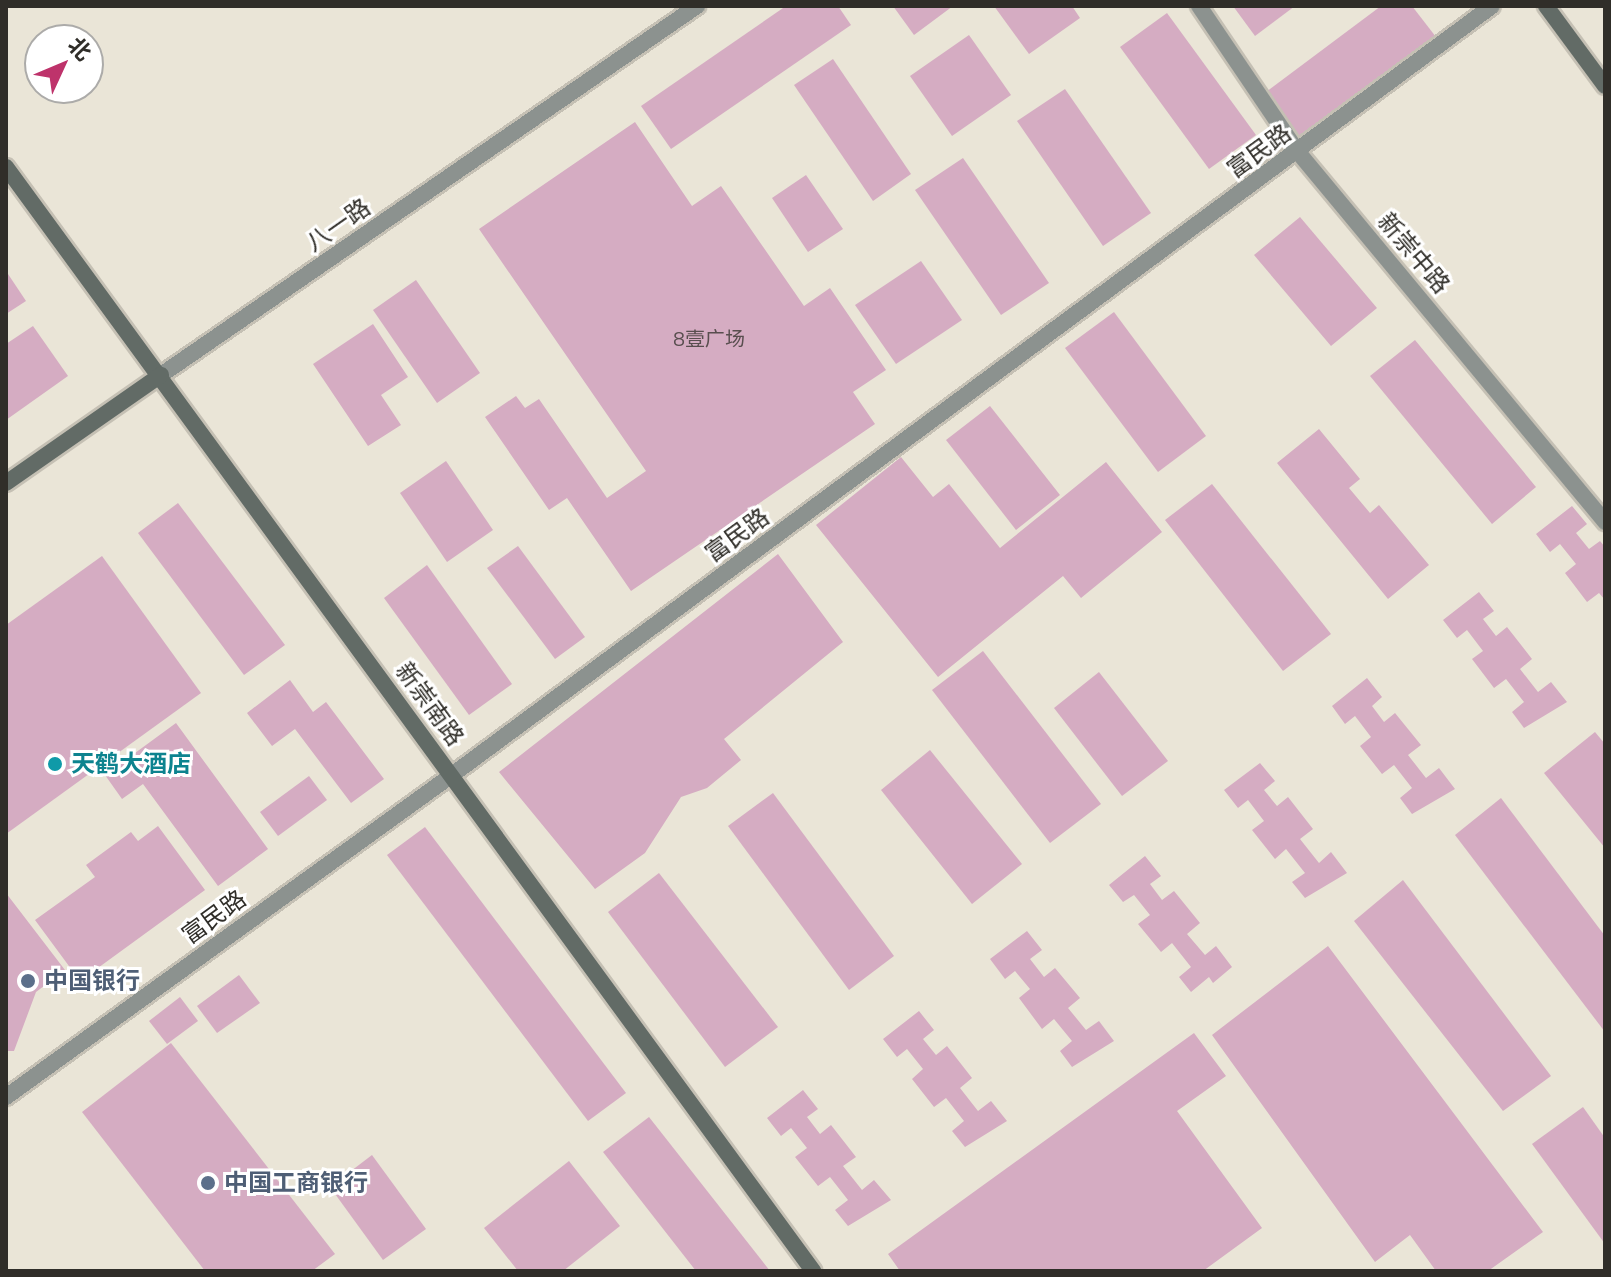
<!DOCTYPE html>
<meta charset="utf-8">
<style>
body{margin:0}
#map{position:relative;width:1611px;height:1277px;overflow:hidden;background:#eae5d7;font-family:Mulish,"Noto Sans SC",sans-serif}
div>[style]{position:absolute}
.building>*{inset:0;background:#d5acc2}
.roads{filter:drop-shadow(2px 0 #c5c0b4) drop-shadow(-2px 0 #c5c0b4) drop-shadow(0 2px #c5c0b4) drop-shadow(0 -2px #c5c0b4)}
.street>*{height:16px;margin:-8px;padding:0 8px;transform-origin:8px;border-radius:8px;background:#8c928f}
.secondary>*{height:16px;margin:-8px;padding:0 8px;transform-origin:8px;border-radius:8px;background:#626b66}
.dots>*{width:22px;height:22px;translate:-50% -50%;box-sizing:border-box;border:4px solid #fff;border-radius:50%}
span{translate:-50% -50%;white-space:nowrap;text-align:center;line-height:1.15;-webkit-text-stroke:6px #fff;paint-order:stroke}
.number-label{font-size:20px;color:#594e4f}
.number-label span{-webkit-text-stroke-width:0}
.street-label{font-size:24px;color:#302e29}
.culture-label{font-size:24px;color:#0d838f;font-weight:700}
.left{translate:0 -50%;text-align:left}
.service-label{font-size:24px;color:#4e5e75;font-weight:700}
.frame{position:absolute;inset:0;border:8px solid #302e29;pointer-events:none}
.north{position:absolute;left:24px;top:24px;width:80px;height:80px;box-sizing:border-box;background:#fff;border:2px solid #acaba9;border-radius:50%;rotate:46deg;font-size:22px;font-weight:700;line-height:32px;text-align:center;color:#302e29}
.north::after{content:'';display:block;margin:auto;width:28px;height:36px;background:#be336b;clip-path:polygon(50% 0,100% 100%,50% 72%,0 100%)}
</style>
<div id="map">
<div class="building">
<div style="clip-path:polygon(786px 6px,838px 6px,851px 25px,671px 149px,641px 106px)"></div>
<div style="clip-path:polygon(893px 6px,953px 6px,914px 35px)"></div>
<div style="clip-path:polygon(994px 6px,1072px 6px,1080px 18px,1029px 54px)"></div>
<div style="clip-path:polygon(1233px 6px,1295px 6px,1255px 36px)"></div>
<div style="clip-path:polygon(1381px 6px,1412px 6px,1436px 37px,1301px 138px,1266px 92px)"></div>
<div style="clip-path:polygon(1167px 13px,1256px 135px,1209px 169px,1120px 47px)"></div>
<div style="clip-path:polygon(969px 35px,1011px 95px,952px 136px,910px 76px)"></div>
<div style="clip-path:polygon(833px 59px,911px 174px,873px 201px,794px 85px)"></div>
<div style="clip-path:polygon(1065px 89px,1151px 213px,1103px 246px,1017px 121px)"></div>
<div style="clip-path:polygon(635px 122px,692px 206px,721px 186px,804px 306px,830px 288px,886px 370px,853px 392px,875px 424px,631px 591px,567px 498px,549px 510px,485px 417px,516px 396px,525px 408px,539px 399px,607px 498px,646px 471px,479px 229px)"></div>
<div style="clip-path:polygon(963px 158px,1049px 283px,1001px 315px,915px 190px)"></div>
<div style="clip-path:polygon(806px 175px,843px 229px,808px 252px,772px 198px)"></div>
<div style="clip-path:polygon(1300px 217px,1377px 308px,1331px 346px,1254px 255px)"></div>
<div style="clip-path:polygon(921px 261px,962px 320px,896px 364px,855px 305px)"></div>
<div style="clip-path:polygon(6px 271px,26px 301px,6px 314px)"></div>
<div style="clip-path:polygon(416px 280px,480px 373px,437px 403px,373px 310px)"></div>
<div style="clip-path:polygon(1114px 312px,1206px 436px,1158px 472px,1065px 348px)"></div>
<div style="clip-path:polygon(373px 324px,408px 377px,381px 395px,401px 425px,368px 446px,313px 364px)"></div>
<div style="clip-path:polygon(33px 326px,68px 376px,6px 420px,6px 344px)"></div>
<div style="clip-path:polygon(1415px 340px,1536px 487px,1492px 524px,1370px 376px)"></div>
<div style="clip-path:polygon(990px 406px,1060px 495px,1016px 530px,946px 440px)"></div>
<div style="clip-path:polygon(1319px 429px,1360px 479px,1349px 488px,1370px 513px,1379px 505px,1429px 565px,1388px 599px,1277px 463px)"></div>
<div style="clip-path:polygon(901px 457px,933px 497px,949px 484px,1000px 548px,1106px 462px,1162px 532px,1081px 598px,1063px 576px,938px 677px,816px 525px)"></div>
<div style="clip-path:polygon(446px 461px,493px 530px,447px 562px,400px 493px)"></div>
<div style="clip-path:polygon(1212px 484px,1331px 634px,1283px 671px,1165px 520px)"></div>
<div style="clip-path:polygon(178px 503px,285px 645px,244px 675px,138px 533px)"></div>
<div style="clip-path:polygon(1572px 506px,1587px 524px,1576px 533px,1589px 549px,1600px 541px,1605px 547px,1605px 600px,1599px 593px,1587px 602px,1565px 573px,1576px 564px,1560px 544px,1550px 552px,1536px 534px)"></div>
<div style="clip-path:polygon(518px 546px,585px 637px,555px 659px,487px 568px)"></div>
<div style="clip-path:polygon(778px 554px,843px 642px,724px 739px,741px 760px,707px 788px,681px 797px,645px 853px,595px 889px,499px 772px)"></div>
<div style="clip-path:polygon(102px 556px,201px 693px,6px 834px,6px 625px)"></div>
<div style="clip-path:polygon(427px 565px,512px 684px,469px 715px,384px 598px)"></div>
<div style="clip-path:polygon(1479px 592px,1494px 611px,1483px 619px,1496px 636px,1507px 627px,1532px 659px,1520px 669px,1538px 692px,1551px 682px,1567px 702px,1524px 728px,1512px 712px,1524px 702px,1506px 679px,1494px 688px,1472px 659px,1483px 651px,1467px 630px,1457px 638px,1443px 620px)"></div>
<div style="clip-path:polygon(983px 651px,1101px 804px,1050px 843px,932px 690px)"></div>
<div style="clip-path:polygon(1099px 672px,1168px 761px,1122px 796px,1054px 708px)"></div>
<div style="clip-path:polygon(1367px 678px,1382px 697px,1372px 706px,1384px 722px,1395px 713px,1421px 745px,1408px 755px,1426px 778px,1439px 768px,1455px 789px,1412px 814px,1400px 798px,1412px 788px,1394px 765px,1382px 774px,1360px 746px,1371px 737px,1355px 716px,1345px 724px,1332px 706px)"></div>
<div style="clip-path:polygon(290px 680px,313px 712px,326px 702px,384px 779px,351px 803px,295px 729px,272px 746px,247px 713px)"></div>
<div style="clip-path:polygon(176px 723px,268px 849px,218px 886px,143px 784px,122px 799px,105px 775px)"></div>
<div style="clip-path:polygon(1595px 732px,1605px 744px,1605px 848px,1544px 773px)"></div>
<div style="clip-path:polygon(930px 750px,1022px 864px,972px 904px,881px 790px)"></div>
<div style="clip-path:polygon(1260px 763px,1275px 781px,1264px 790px,1277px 806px,1288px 797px,1313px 829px,1300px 839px,1319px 863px,1331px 852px,1347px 873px,1305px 898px,1292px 882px,1305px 873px,1286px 849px,1275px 859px,1252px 830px,1264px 821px,1248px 800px,1238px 808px,1224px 790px)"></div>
<div style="clip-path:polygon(309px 776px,327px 800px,278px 836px,260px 812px)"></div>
<div style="clip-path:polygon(773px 793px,894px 956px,849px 990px,728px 826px)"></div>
<div style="clip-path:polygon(1501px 798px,1605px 936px,1605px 1032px,1455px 835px)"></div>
<div style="clip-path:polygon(158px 826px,205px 890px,80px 981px,35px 920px,95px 877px,86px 865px,131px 832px,138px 841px)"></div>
<div style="clip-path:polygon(425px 827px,626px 1093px,588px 1121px,387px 855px)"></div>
<div style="clip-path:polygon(1145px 856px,1161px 876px,1150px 884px,1162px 900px,1174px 891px,1200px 923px,1187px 934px,1205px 955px,1216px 946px,1232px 967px,1213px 983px,1209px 977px,1191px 992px,1179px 977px,1191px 967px,1172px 943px,1161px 952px,1138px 924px,1150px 915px,1134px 895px,1123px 902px,1109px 885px)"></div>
<div style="clip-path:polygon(659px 873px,778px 1027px,725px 1067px,608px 912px)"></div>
<div style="clip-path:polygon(1403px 880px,1551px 1076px,1503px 1111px,1354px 921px)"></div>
<div style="clip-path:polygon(6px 893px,65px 970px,36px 992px,14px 1051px,6px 1051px)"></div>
<div style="clip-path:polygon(1027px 931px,1042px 950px,1030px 959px,1044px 977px,1055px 968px,1080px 998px,1068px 1008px,1086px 1030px,1099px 1021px,1114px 1041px,1072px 1067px,1060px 1051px,1072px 1041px,1054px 1019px,1042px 1029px,1019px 998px,1030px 989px,1015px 971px,1005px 979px,990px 959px)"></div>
<div style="clip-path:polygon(1328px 946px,1543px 1232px,1488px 1271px,1436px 1271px,1410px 1235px,1375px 1262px,1212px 1035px)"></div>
<div style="clip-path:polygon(239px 975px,260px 1003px,217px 1033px,197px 1006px)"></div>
<div style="clip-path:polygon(180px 997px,198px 1021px,167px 1044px,149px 1021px)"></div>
<div style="clip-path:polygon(919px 1011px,934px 1030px,923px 1039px,936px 1055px,947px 1046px,972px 1078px,960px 1088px,978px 1111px,991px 1101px,1007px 1121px,965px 1147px,952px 1131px,964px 1121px,946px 1098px,934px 1107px,912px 1079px,923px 1069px,907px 1049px,897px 1057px,883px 1039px)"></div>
<div style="clip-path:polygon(1194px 1033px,1226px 1076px,1177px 1111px,1262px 1228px,1203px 1271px,900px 1271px,888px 1254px)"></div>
<div style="clip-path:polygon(171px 1043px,335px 1254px,312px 1271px,205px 1271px,82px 1112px)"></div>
<div style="clip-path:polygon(803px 1090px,818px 1109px,807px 1117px,820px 1134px,831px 1125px,856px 1157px,843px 1166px,862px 1190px,874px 1180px,891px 1200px,848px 1226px,835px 1210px,848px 1200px,830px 1177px,818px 1186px,795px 1157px,807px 1148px,791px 1128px,781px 1136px,767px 1118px)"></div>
<div style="clip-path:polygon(1583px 1107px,1605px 1138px,1605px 1244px,1532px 1144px)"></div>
<div style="clip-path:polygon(649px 1117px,770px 1271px,696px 1271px,603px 1152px)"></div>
<div style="clip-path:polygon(372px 1155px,426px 1229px,383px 1260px,330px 1187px)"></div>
<div style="clip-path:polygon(569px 1161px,620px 1226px,563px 1271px,518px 1271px,484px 1228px)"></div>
</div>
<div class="roads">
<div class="street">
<div style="left:1199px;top:6px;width:176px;rotate:55.9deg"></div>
<div style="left:1298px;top:152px;width:481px;rotate:50.3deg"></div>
<div style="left:161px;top:375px;width:651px;rotate:-34.54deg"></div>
<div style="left:6px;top:1097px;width:550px;rotate:-35.83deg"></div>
<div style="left:452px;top:775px;width:1293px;rotate:-36.48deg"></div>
</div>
<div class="secondary">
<div style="left:1546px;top:6px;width:99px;rotate:53.6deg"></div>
<div style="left:6px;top:167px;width:1368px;rotate:53.83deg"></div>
<div style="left:6px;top:483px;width:189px;rotate:-34.9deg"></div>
</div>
</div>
<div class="dots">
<div style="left:55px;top:764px;background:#0f9aa8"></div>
<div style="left:28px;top:981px;background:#5c6f8a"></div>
<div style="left:208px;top:1183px;background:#5c6f8a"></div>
</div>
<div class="number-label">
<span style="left:709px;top:338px">8壹广场</span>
</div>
<div class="street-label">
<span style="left:1259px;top:151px;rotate:-36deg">富民路</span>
<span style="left:338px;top:225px;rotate:-35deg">八一路</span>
<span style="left:1414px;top:253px;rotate:50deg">新崇中路</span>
<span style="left:737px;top:535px;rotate:-36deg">富民路</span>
<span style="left:430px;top:704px;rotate:54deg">新崇南路</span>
<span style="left:214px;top:917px;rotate:-36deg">富民路</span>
</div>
<div class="culture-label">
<span class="left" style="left:71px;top:764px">天鹤大酒店</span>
</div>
<div class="service-label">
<span class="left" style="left:44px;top:981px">中国银行</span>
<span class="left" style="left:224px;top:1183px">中国工商银行</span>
</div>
<div class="frame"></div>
<div class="north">北</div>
</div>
